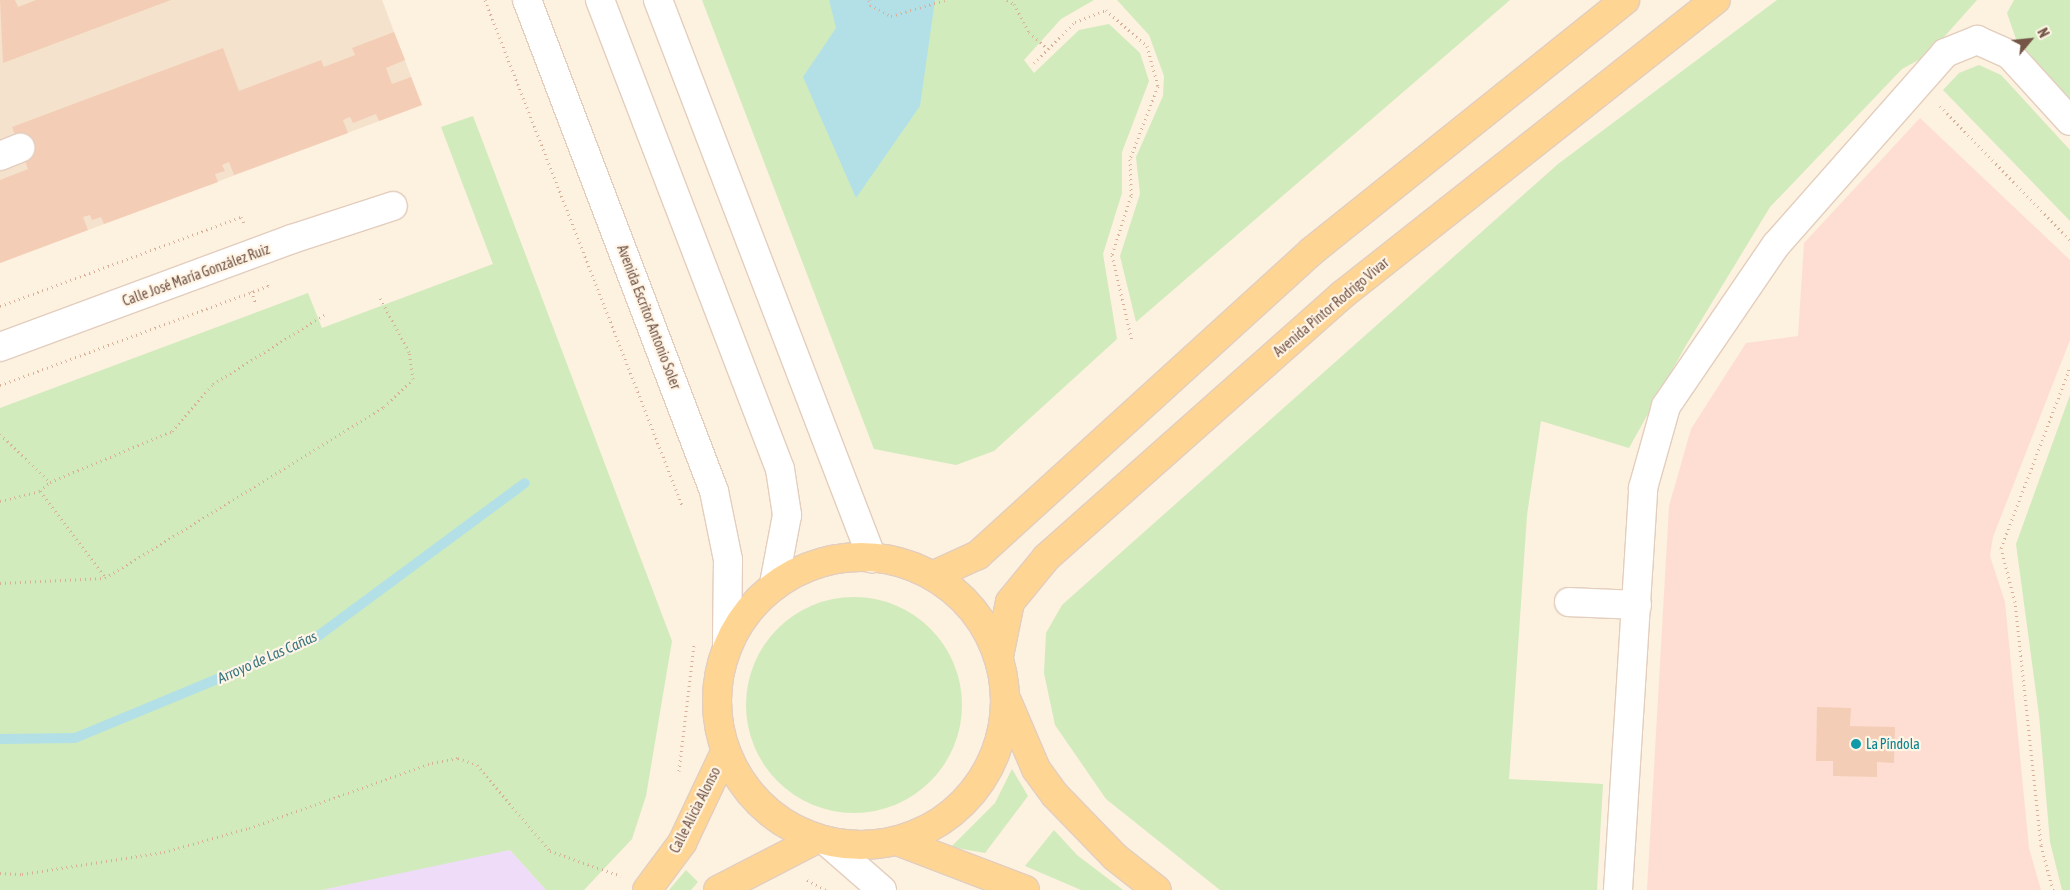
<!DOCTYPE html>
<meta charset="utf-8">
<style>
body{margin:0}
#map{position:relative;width:2070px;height:890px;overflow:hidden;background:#fdf1df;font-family:"Asap Condensed",sans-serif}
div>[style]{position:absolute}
.residential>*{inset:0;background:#f5e2cd}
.commercial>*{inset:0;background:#feded2}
.education>*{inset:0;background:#eedcf9}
.green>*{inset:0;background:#d1ebbd}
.round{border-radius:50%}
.water>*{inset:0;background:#b3e0e7}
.stream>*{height:10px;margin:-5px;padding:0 5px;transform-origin:5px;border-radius:5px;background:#b3e0e7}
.building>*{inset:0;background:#f4cdb6}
.path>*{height:3px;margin-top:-1.5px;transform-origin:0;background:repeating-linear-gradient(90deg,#d8b099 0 1px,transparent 0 5px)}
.roads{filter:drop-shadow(1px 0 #e3cebe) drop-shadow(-1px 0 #e3cebe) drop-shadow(0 1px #e3cebe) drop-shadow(0 -1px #e3cebe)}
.minor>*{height:28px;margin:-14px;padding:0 14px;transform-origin:14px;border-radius:14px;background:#fff}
.major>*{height:28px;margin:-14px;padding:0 14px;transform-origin:14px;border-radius:14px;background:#ffd594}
.major>.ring{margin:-14px;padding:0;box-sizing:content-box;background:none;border:28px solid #ffd594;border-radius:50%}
.dots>*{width:14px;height:14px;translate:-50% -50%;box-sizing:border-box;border:2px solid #fff5e6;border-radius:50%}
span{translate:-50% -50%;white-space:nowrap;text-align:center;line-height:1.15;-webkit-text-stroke:4.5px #fff5e6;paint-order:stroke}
.street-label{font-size:14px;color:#745546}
.culture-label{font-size:14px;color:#0d838f}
.left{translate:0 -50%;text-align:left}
.water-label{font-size:15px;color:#3c7782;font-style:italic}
.north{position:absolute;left:2005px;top:15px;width:50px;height:50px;-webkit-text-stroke:4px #fff5e6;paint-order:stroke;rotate:62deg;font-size:14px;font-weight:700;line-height:20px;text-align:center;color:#745546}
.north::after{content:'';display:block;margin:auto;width:18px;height:22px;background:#745546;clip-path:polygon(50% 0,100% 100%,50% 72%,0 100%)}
</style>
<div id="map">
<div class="residential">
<div style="clip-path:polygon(0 0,382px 0,422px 105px,0 263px)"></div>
</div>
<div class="commercial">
<div style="clip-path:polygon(1920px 118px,2070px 260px,2070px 340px,1993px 537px,1990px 556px,2005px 602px,2029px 848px,2041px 890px,1647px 890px,1669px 506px,1691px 429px,1746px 343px,1798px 336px,1804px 243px)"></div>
</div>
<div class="education">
<div style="clip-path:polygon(510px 850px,546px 890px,322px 890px,492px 853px)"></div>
</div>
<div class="green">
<div style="clip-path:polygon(702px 0,1094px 0,1061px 19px,1024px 60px,1034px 73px,1079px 30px,1109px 24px,1140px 53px,1149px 81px,1122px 152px,1122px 193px,1103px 254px,1117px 339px,994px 451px,956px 465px,874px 449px)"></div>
<div style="clip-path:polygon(1117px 0,1510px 0,1136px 322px,1120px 256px,1140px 194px,1136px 157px,1163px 96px,1164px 76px,1149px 35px)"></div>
<div style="clip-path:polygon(1777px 0,1977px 0,1928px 55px,1902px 69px,1770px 207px,1685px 347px,1629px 448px,1541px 421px,1527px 515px,1509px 779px,1603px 784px,1597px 890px,1220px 890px,1106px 799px,1055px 725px,1044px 673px,1046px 633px,1062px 605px,1558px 164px)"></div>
<div style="clip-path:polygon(2014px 0,2070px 0,2070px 100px,2018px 45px,2007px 13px)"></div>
<div style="clip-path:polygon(1979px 65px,2001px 75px,2070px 150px,2070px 221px,1943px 90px,1959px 73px)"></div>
<div style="clip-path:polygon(473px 116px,672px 641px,646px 796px,632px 839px,584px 890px,546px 890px,510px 850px,322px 890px,0 890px,0 408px,308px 293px,322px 328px,493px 264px,441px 127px)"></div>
<div style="clip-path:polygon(2070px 395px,2070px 890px,2062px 890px,2050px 842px,2039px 715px,2016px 544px)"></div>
<div class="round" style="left:746px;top:597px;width:216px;height:216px"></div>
<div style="clip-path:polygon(1012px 769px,1028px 796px,985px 853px,951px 847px,995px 803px)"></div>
<div style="clip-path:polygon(1054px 830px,1077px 855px,1123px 890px,1081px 890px,1025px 866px)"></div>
<div style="clip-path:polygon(686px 870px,698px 882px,691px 890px,669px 890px)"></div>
</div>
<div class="water">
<div style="clip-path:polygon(829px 0,935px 0,920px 106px,856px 198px,803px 77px,836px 28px)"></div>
</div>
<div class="stream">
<div style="left:0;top:739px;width:75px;rotate:-0.8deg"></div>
<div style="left:75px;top:738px;width:259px;rotate:-22.5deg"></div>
<div style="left:314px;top:639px;width:262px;rotate:-36.5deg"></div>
</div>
<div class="building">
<div style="clip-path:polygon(0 0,15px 0,18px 7px,36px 0,171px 0,3px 63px)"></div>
<div style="clip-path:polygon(394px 32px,405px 60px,386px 68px,392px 84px,411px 77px,422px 105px,379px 121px,376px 114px,353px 123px,350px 117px,343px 120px,348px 133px,234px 175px,229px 162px,222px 165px,225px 171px,215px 174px,218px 182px,104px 224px,101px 217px,92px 220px,90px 215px,83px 217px,88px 230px,0 263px,0 180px,28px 169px,12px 127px,223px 48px,239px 91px,321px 60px,324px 67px,355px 55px,352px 48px)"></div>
<div style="clip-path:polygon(1817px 707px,1851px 708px,1850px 726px,1895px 727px,1894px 763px,1877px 762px,1877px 777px,1833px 776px,1833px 761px,1816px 761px)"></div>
</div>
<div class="path">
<div style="left:485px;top:0;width:542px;rotate:68.69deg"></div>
<div style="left:869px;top:0;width:5px;rotate:79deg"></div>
<div style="left:870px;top:5px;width:24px;rotate:28deg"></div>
<div style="left:891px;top:16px;width:56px;rotate:-16.5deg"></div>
<div style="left:1007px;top:0;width:8px;rotate:30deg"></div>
<div style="left:1014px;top:4px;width:32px;rotate:62deg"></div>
<div style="left:1029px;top:32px;width:25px;rotate:42deg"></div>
<div style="left:1034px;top:63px;width:58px;rotate:-45deg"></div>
<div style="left:1075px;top:22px;width:33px;rotate:-21deg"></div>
<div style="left:1106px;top:10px;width:55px;rotate:41.3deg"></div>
<div style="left:1147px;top:46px;width:41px;rotate:74.6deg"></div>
<div style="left:1158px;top:86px;width:78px;rotate:111deg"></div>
<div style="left:1130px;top:159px;width:37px;rotate:88deg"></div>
<div style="left:1131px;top:196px;width:62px;rotate:107.9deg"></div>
<div style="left:1112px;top:255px;width:88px;rotate:76.9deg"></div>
<div style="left:1940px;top:106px;width:187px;rotate:45.9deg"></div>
<div style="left:251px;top:291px;width:14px;rotate:69deg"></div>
<div style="left:0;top:306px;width:257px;rotate:-20.3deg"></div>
<div style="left:241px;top:217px;width:8px;rotate:67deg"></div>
<div style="left:0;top:385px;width:286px;rotate:-20.3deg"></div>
<div style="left:268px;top:286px;width:5px;rotate:-112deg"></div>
<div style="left:0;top:434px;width:69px;rotate:43.8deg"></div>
<div style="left:40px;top:491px;width:108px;rotate:52.9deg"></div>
<div style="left:0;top:501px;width:41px;rotate:-14deg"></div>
<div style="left:40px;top:491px;width:13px;rotate:-42deg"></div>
<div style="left:50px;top:482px;width:132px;rotate:-22.7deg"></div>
<div style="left:172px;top:431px;width:62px;rotate:-48.9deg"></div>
<div style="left:213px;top:384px;width:131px;rotate:-31.9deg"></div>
<div style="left:0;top:583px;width:105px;rotate:-2.7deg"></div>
<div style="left:105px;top:578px;width:327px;rotate:-31.5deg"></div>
<div style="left:384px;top:407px;width:40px;rotate:-44deg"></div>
<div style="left:413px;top:379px;width:27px;rotate:-98deg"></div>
<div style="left:409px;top:352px;width:64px;rotate:-118.2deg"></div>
<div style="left:679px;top:771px;width:127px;rotate:-83.2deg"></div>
<div style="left:0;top:873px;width:22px;rotate:3deg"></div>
<div style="left:22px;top:874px;width:144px;rotate:-8.8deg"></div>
<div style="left:164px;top:852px;width:88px;rotate:-15.8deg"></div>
<div style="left:249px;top:828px;width:194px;rotate:-19.6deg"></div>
<div style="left:432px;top:763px;width:26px;rotate:-11deg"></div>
<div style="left:458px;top:758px;width:20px;rotate:20deg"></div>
<div style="left:477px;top:765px;width:113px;rotate:49.7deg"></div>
<div style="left:550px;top:851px;width:75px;rotate:19.4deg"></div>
<div style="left:807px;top:880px;width:21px;rotate:28deg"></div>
<div style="left:2053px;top:890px;width:47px;rotate:-104.9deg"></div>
<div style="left:2041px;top:845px;width:244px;rotate:-96.1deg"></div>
<div style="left:2015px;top:602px;width:56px;rotate:-104.5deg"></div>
<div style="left:2001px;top:548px;width:194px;rotate:-69.1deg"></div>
</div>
<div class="roads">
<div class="minor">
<div style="left:527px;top:0;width:525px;rotate:69.15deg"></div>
<div style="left:714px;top:491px;width:70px;rotate:78.5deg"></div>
<div style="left:728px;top:560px;width:84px;rotate:90.7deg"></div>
<div style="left:600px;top:0;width:502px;rotate:69deg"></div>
<div style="left:780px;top:469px;width:47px;rotate:81.3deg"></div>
<div style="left:787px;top:515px;width:70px;rotate:100.7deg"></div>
<div style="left:658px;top:0;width:598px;rotate:69.02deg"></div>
<div style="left:0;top:156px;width:22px;rotate:-22deg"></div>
<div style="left:0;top:347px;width:311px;rotate:-20.3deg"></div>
<div style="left:292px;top:239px;width:106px;rotate:-18.1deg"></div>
<div style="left:1569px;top:602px;width:68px;rotate:2.5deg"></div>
<div style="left:827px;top:842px;width:73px;rotate:41.1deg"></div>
<div style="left:1618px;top:890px;width:403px;rotate:-86.4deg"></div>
<div style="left:1643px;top:488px;width:85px;rotate:-74.3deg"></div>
<div style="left:1666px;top:406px;width:195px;rotate:-55.7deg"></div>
<div style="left:1776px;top:245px;width:256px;rotate:-48.6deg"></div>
<div style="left:1945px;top:53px;width:35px;rotate:-22deg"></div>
<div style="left:1977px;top:40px;width:36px;rotate:24deg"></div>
<div style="left:2010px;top:55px;width:89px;rotate:47.7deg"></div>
</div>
<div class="major">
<div class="ring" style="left:717px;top:557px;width:260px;height:260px"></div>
<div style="left:932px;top:576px;width:51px;rotate:-24.5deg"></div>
<div style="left:978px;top:555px;width:452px;rotate:-42.3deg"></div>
<div style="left:1312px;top:251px;width:401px;rotate:-38.7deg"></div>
<div style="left:999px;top:656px;width:55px;rotate:-78.5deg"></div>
<div style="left:1010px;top:602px;width:58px;rotate:-50.6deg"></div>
<div style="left:1047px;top:557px;width:395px;rotate:-41.6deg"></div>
<div style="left:1342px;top:295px;width:476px;rotate:-38.3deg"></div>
<div style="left:1007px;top:701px;width:74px;rotate:66.9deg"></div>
<div style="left:1036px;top:769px;width:32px;rotate:54deg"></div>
<div style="left:1055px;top:795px;width:86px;rotate:45.9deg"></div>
<div style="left:1115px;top:857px;width:53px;rotate:38.2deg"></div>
<div style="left:897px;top:841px;width:137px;rotate:20.9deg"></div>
<div style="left:647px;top:890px;width:59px;rotate:-53.3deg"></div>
<div style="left:682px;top:843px;width:98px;rotate:-64.7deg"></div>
<div style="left:718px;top:890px;width:111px;rotate:-27.3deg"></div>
</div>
</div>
<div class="dots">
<div style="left:1856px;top:744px;background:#0f9aa8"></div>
</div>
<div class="street-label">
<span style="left:196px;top:275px;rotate:-20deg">Calle José María González Ruiz</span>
<span style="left:1331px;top:307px;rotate:-40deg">Avenida Pintor Rodrigo Vivar</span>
<span style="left:649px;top:317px;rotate:69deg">Avenida Escritor Antonio Soler</span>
<span style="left:695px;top:810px;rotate:-63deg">Calle Alicia Alonso</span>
</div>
<div class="culture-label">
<span class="left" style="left:1866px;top:744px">La Píndola</span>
</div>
<div class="water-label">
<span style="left:267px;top:657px;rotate:-24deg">Arroyo de Las Cañas</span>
</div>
<div class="north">N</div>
</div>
